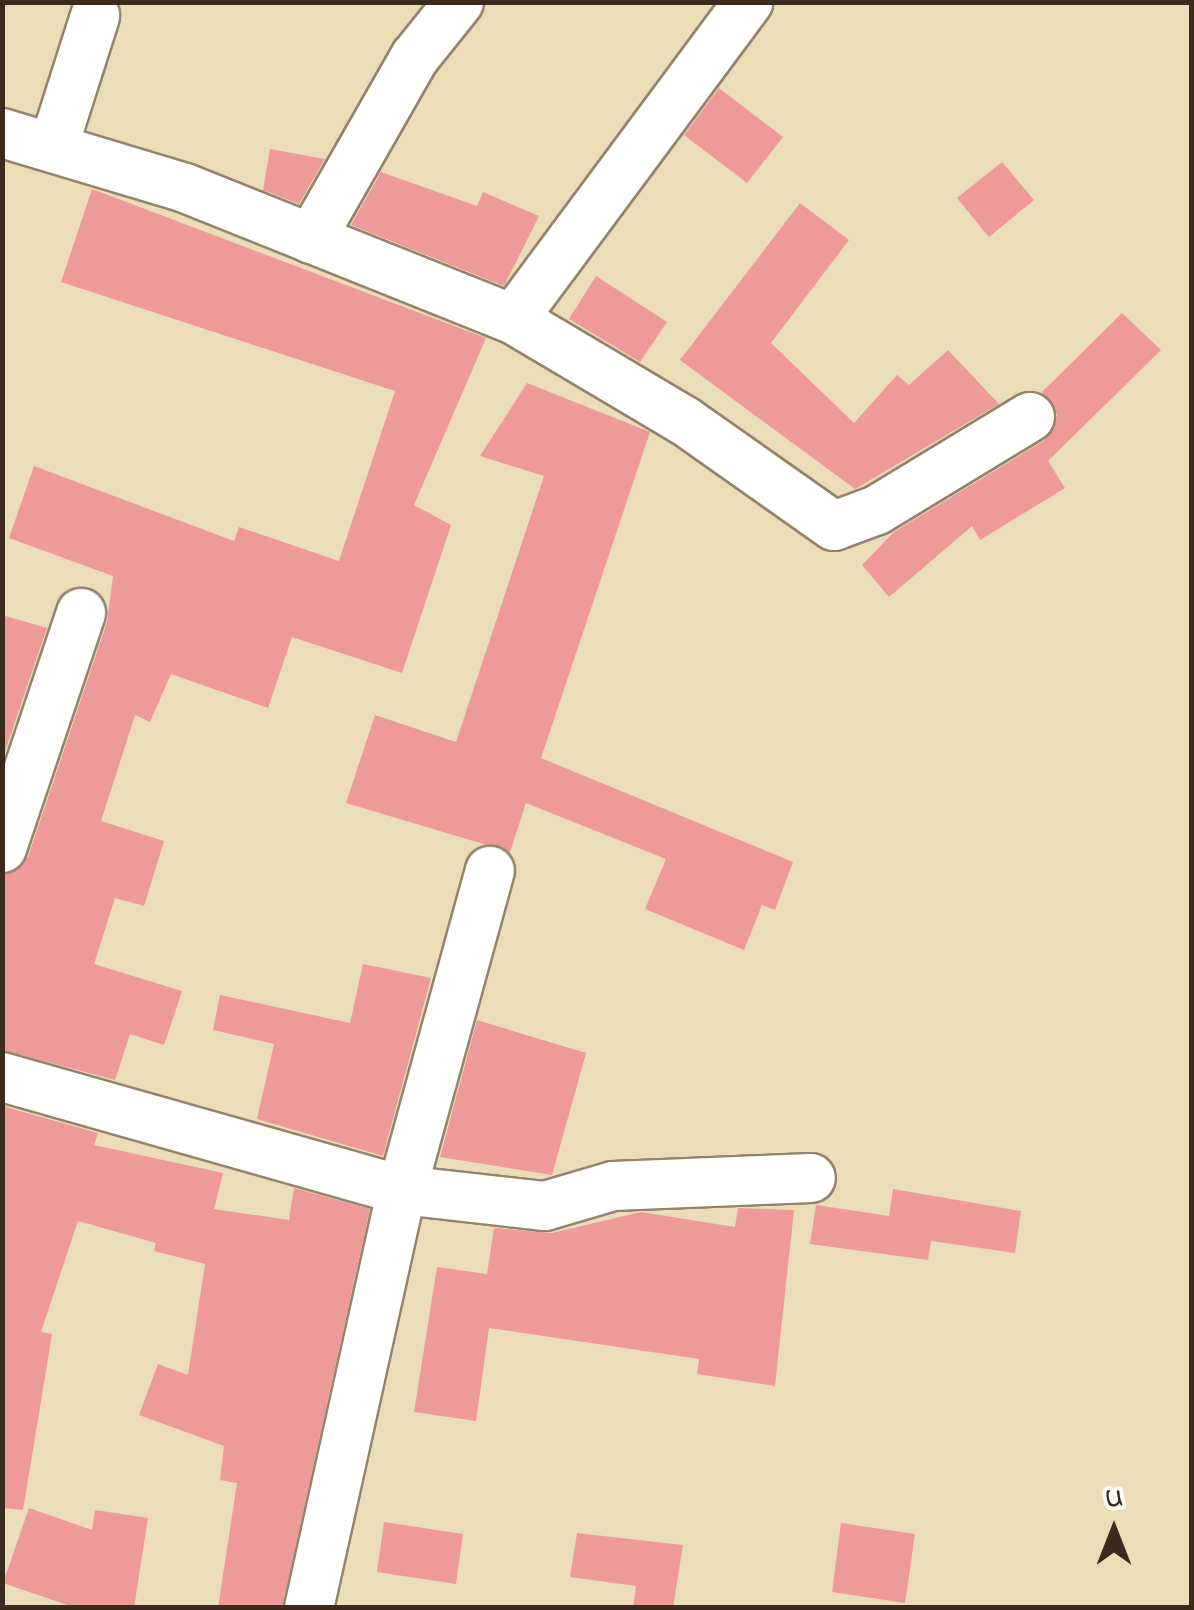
<!DOCTYPE html>
<style>
body{margin:0}
#map{position:relative;width:1194px;height:1610px;overflow:hidden;background:#ecddb9;font-family:"Indie Flower",sans-serif}
div>[style]{position:absolute}
.building>*{inset:0;background:#ee9a99}
.roads{filter:drop-shadow(2px 0 #94846c) drop-shadow(-2px 0 #94846c) drop-shadow(0 2px #94846c) drop-shadow(0 -2px #94846c)}
.minor>*{height:48px;margin:-24px;padding:0 24px;transform-origin:24px;border-radius:24px;background:#fff}
span{translate:-50% -50%;white-space:nowrap;text-align:center;line-height:1.15;-webkit-text-stroke:8px #fdfcf7;paint-order:stroke}
.frame{position:absolute;inset:0;border:5px solid #3b2a1e;pointer-events:none}
.north{position:absolute;left:1064px;top:1480px;width:100px;height:100px;-webkit-text-stroke:8px #fdfcf7;paint-order:stroke;rotate:0deg;font-size:28px;font-weight:700;line-height:40px;text-align:center;color:#3b2a1e}
.north::after{content:'';display:block;margin:auto;width:35px;height:45px;background:#3b2a1e;clip-path:polygon(50% 0,100% 100%,50% 72%,0 100%)}
</style>
<div id="map">
<div class="building">
<div style="clip-path:polygon(719px 88px,783px 137px,747px 183px,684px 135px)"></div>
<div style="clip-path:polygon(270px 149px,325px 159px,299px 204px,263px 190px)"></div>
<div style="clip-path:polygon(1002px 162px,1034px 200px,989px 237px,957px 198px)"></div>
<div style="clip-path:polygon(381px 172px,477px 206px,483px 192px,539px 216px,504px 286px,351px 225px)"></div>
<div style="clip-path:polygon(92px 189px,486px 338px,414px 505px,451px 525px,402px 673px,292px 637px,268px 708px,171px 674px,150px 722px,135px 715px,101px 821px,164px 841px,144px 906px,115px 898px,94px 964px,182px 991px,164px 1045px,130px 1034px,115px 1080px,2px 1050px,2px 875px,28px 857px,107px 622px,113px 576px,9px 538px,34px 466px,234px 541px,239px 527px,339px 561px,395px 391px,61px 282px)"></div>
<div style="clip-path:polygon(800px 203px,849px 240px,771px 343px,854px 423px,897px 375px,909px 385px,948px 350px,999px 404px,855px 489px,680px 360px)"></div>
<div style="clip-path:polygon(596px 276px,667px 322px,640px 362px,569px 319px)"></div>
<div style="clip-path:polygon(1122px 313px,1161px 350px,1048px 461px,1065px 488px,980px 540px,972px 526px,889px 597px,862px 565px,894px 532px,1045px 440px,1057px 415px,1042px 392px)"></div>
<div style="clip-path:polygon(527px 383px,650px 432px,541px 758px,793px 862px,775px 910px,762px 905px,744px 950px,645px 909px,666px 859px,526px 803px,510px 852px,346px 803px,375px 715px,456px 742px,544px 476px,480px 456px)"></div>
<div style="clip-path:polygon(2px 615px,47px 628px,2px 760px)"></div>
<div style="clip-path:polygon(363px 964px,431px 978px,383px 1156px,257px 1119px,274px 1044px,213px 1030px,220px 995px,350px 1023px)"></div>
<div style="clip-path:polygon(477px 1020px,586px 1053px,552px 1175px,440px 1157px)"></div>
<div style="clip-path:polygon(2px 1106px,98px 1133px,94px 1145px,223px 1173px,214px 1209px,289px 1220px,294px 1188px,370px 1209px,282px 1608px,218px 1608px,237px 1483px,220px 1480px,224px 1446px,139px 1415px,158px 1364px,188px 1375px,205px 1264px,154px 1251px,156px 1243px,78px 1221px,41px 1332px,52px 1334px,23px 1510px,2px 1508px)"></div>
<div style="clip-path:polygon(893px 1189px,1021px 1211px,1015px 1253px,931px 1241px,928px 1260px,810px 1244px,816px 1205px,889px 1216px)"></div>
<div style="clip-path:polygon(738px 1208px,794px 1210px,775px 1386px,697px 1374px,699px 1359px,489px 1328px,476px 1421px,414px 1412px,437px 1267px,487px 1274px,494px 1228px,552px 1233px,641px 1212px,735px 1227px)"></div>
<div style="clip-path:polygon(29px 1508px,92px 1530px,95px 1510px,148px 1518px,134px 1608px,76px 1608px,3px 1583px)"></div>
<div style="clip-path:polygon(384px 1522px,463px 1534px,456px 1584px,377px 1572px)"></div>
<div style="clip-path:polygon(841px 1523px,915px 1534px,905px 1603px,832px 1592px)"></div>
<div style="clip-path:polygon(577px 1533px,683px 1545px,673px 1608px,633px 1608px,636px 1586px,570px 1577px)"></div>
</div>
<div class="roads">
<div class="minor">
<div style="left:2px;top:133px;width:191px;rotate:16.7deg"></div>
<div style="left:185px;top:188px;width:353px;rotate:21.8deg"></div>
<div style="left:513px;top:319px;width:395px;rotate:-53.4deg"></div>
<div style="left:53px;top:148px;width:139px;rotate:-72.3deg"></div>
<div style="left:311px;top:239px;width:210px;rotate:-60.3deg"></div>
<div style="left:415px;top:57px;width:70px;rotate:-51.3deg"></div>
<div style="left:513px;top:319px;width:200px;rotate:30.7deg"></div>
<div style="left:685px;top:421px;width:182px;rotate:35.2deg"></div>
<div style="left:834px;top:526px;width:46px;rotate:-20.4deg"></div>
<div style="left:877px;top:510px;width:179px;rotate:-31.3deg"></div>
<div style="left:2px;top:848px;width:248px;rotate:-71.4deg"></div>
<div style="left:2px;top:1077px;width:416px;rotate:15.8deg"></div>
<div style="left:402px;top:1190px;width:144px;rotate:6.4deg"></div>
<div style="left:545px;top:1206px;width:71px;rotate:-16.4deg"></div>
<div style="left:613px;top:1186px;width:198px;rotate:-2.3deg"></div>
<div style="left:309px;top:1608px;width:428px;rotate:-77.5deg"></div>
<div style="left:402px;top:1190px;width:331px;rotate:-74.6deg"></div>
</div>
</div>
<div class="frame"></div>
<div class="north">U</div>
</div>
